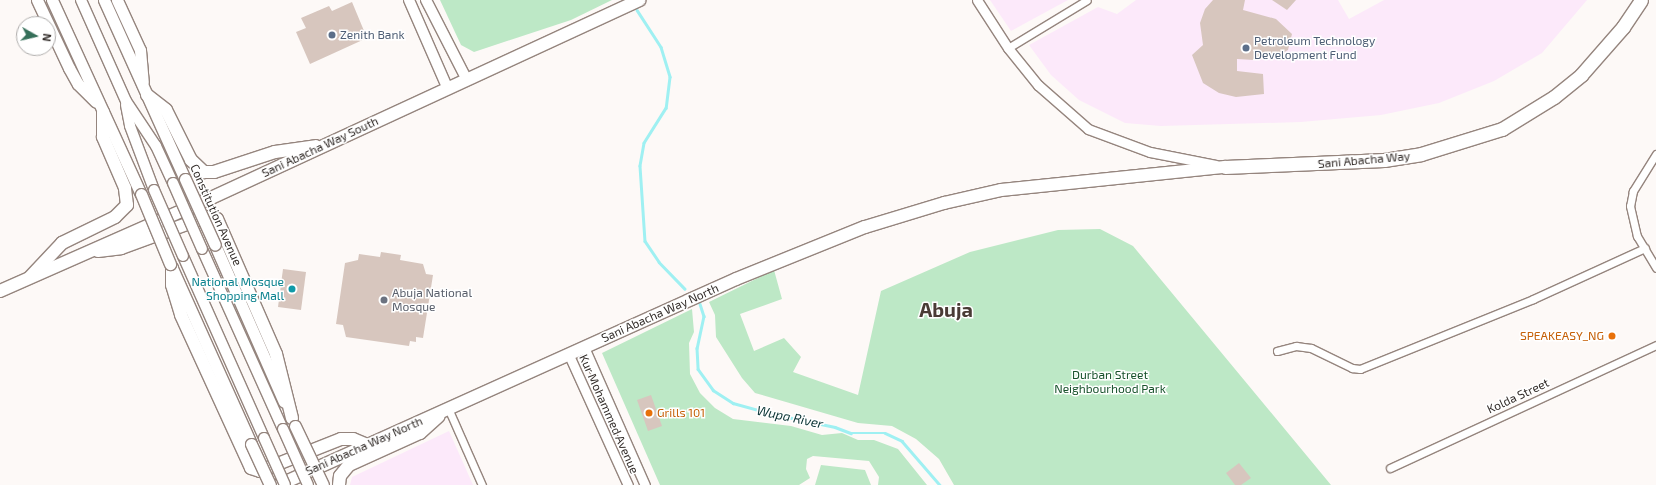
<!DOCTYPE html>
<style>
body{margin:0}
#map{position:relative;width:1656px;height:485px;overflow:hidden;background:#fdf9f7;font-family:"Exo 2",sans-serif}
div>[style]{position:absolute}
.commercial>*{inset:0;background:#fce9fa}
.green>*{inset:0;background:#bde8c6}
.stream>*{height:2.5px;margin:-1.25px;padding:0 1.25px;transform-origin:1.25px;border-radius:1.25px;background:#9ff0f2}
.building>*{inset:0;background:#d7c6be}
.roads{filter:drop-shadow(1px 0 #95857e) drop-shadow(-1px 0 #95857e) drop-shadow(0 1px #95857e) drop-shadow(0 -1px #95857e)}
.minor>*{height:7px;margin:-3.5px;padding:0 3.5px;transform-origin:3.5px;border-radius:3.5px;background:#fff}
.tertiary>*{height:9px;margin:-4.5px;padding:0 4.5px;transform-origin:4.5px;border-radius:4.5px;background:#fff}
.secondary>*{height:10px;margin:-5px;padding:0 5px;transform-origin:5px;border-radius:5px;background:#fff}
.primary>*{height:11px;margin:-5.5px;padding:0 5.5px;transform-origin:5.5px;border-radius:5.5px;background:#fff}
.trunk>*{height:12px;margin:-6px;padding:0 6px;transform-origin:6px;border-radius:6px;background:#fff}
.motorway>*{height:13px;margin:-6.5px;padding:0 6.5px;transform-origin:6.5px;border-radius:6.5px;background:#fff}
.bridges{filter:drop-shadow(1px 0 #95857e) drop-shadow(-1px 0 #95857e) drop-shadow(0 1px #95857e) drop-shadow(0 -1px #95857e)}
.secondary-bridge>*{height:10px;margin:-5px;padding:0 5px;transform-origin:5px;border-radius:5px;background:#fff}
.primary-bridge>*{height:11px;margin:-5.5px;padding:0 5.5px;transform-origin:5.5px;border-radius:5.5px;background:#fff}
.dots>*{width:11px;height:11px;translate:-50% -50%;box-sizing:border-box;border:2px solid #fff;border-radius:50%}
span{translate:-50% -50%;white-space:nowrap;text-align:center;line-height:1.15;-webkit-text-stroke:3px #fff;paint-order:stroke}
.service-label{font-size:12px;color:#4e5e75}
.left{translate:0 -50%;text-align:left}
.street-label{font-size:12px;color:#332d2a}
.culture-label{font-size:12px;color:#0d838f}
.right{translate:-100% -50%;text-align:right}
.worship-label{font-size:12px;color:#5b616d}
.food-label{font-size:12px;color:#c56008}
.park-label{font-size:12px;color:#18522c}
.water-label{font-size:13px;color:#093233;font-style:italic}
.town-label{font-size:20px;color:#493b35;font-weight:700}
.north{position:absolute;left:16px;top:16px;width:40px;height:40px;box-sizing:border-box;background:#fff;border:1px solid #adabaa;border-radius:50%;rotate:98deg;font-size:11px;font-weight:700;line-height:16px;text-align:center;color:#332d2a}
.north::after{content:'';display:block;margin:auto;width:14px;height:18px;background:#356f59;clip-path:polygon(50% 0,100% 100%,50% 72%,0 100%)}
</style>
<div id="map">
<div class="commercial">
<div style="clip-path:polygon(990px 0,1068px 0,1011px 31px)"></div>
<div style="clip-path:polygon(1136px 0,1338px 0,1349px 19px,1384px 0,1587px 0,1542px 53px,1494px 81px,1439px 103px,1381px 115px,1301px 122px,1161px 126px,1125px 123px,1079px 100px,1051px 75px,1029px 45px,1098px 7px,1117px 14px)"></div>
<div style="clip-path:polygon(449px 431px,473px 485px,350px 485px,352px 477px)"></div>
</div>
<div class="green">
<div style="clip-path:polygon(440px 0,612px 0,571px 20px,474px 52px,461px 45px)"></div>
<div style="clip-path:polygon(1100px 229px,1133px 246px,1331px 485px,954px 485px,939px 459px,916px 439px,892px 426px,858px 423px,755px 393px,742px 378px,716px 337px,715px 315px,709px 302px,774px 270px,782px 299px,740px 314px,754px 351px,784px 338px,801px 357px,793px 372px,858px 395px,881px 291px,970px 252px,1058px 230px)"></div>
<div style="clip-path:polygon(692px 309px,694px 332px,689px 343px,690px 374px,700px 393px,715px 408px,733px 419px,791px 426px,822px 435px,842px 433px,858px 440px,874px 440px,898px 449px,927px 485px,878px 485px,879px 477px,869px 461px,813px 456px,807px 459px,806px 469px,810px 478px,799px 485px,660px 485px,602px 353px)"></div>
<div style="clip-path:polygon(821px 465px,865px 470px,871px 485px,815px 485px)"></div>
</div>
<div class="stream">
<div style="left:637px;top:10px;width:44px;rotate:57deg"></div>
<div style="left:661px;top:47px;width:31px;rotate:73deg"></div>
<div style="left:670px;top:77px;width:31px;rotate:97deg"></div>
<div style="left:666px;top:108px;width:41px;rotate:122.2deg"></div>
<div style="left:644px;top:143px;width:23px;rotate:100deg"></div>
<div style="left:640px;top:166px;width:75px;rotate:86.2deg"></div>
<div style="left:645px;top:241px;width:25px;rotate:56deg"></div>
<div style="left:659px;top:262px;width:37px;rotate:46deg"></div>
<div style="left:700px;top:304px;width:13px;rotate:72deg"></div>
<div style="left:704px;top:316px;width:33px;rotate:102deg"></div>
<div style="left:697px;top:348px;width:21px;rotate:87deg"></div>
<div style="left:698px;top:369px;width:26px;rotate:54deg"></div>
<div style="left:713px;top:390px;width:24px;rotate:33deg"></div>
<div style="left:733px;top:403px;width:41px;rotate:15.4deg"></div>
<div style="left:773px;top:414px;width:63px;rotate:11.8deg"></div>
<div style="left:835px;top:427px;width:17px;rotate:21deg"></div>
<div style="left:851px;top:433px;width:34px"></div>
<div style="left:885px;top:433px;width:19px;rotate:25deg"></div>
<div style="left:902px;top:441px;width:58px;rotate:49.2deg"></div>
</div>
<div class="building">
<div style="clip-path:polygon(1213px 0,1245px 0,1243px 10px,1276px 19px,1292px 34px,1288px 50px,1281px 54px,1254px 60px,1237px 59px,1237px 71px,1263px 74px,1264px 94px,1236px 97px,1219px 93px,1203px 83px,1192px 55px,1203px 45px,1200px 23px,1205px 9px)"></div>
<div style="clip-path:polygon(1272px 0,1296px 0,1287px 10px)"></div>
<div style="clip-path:polygon(352px 2px,367px 38px,310px 64px,296px 32px,306px 28px,301px 18px,329px 6px,332px 11px)"></div>
<div style="clip-path:polygon(381px 252px,401px 255px,400px 260px,423px 264px,426px 274px,433px 275px,423px 338px,416px 337px,416px 342px,410px 341px,409px 346px,346px 337px,343px 325px,336px 324px,345px 263px,358px 260px,359px 254px,380px 257px)"></div>
<div style="clip-path:polygon(283px 269px,306px 272px,301px 310px,278px 307px)"></div>
<div style="clip-path:polygon(651px 395px,662px 426px,648px 431px,637px 400px)"></div>
<div style="clip-path:polygon(1239px 463px,1251px 478px,1241px 485px,1235px 485px,1226px 473px)"></div>
</div>
<div class="roads">
<div class="minor">
<div style="left:1008px;top:48px;width:92px;rotate:-31.3deg"></div>
<div style="left:1656px;top:154px;width:44px;rotate:121.9deg"></div>
<div style="left:1633px;top:191px;width:15px;rotate:101deg"></div>
<div style="left:1630px;top:206px;width:31px;rotate:77deg"></div>
<div style="left:1637px;top:236px;width:37px;rotate:59deg"></div>
<div style="left:1277px;top:351px;width:20px;rotate:-15deg"></div>
<div style="left:1296px;top:346px;width:15px;rotate:8deg"></div>
<div style="left:1311px;top:348px;width:46px;rotate:26deg"></div>
<div style="left:1352px;top:368px;width:8px;rotate:7deg"></div>
<div style="left:1360px;top:369px;width:187px;rotate:-22deg"></div>
<div style="left:1533px;top:299px;width:123px;rotate:-24.5deg"></div>
<div style="left:448px;top:408px;width:84px;rotate:66.2deg"></div>
<div style="left:1390px;top:468px;width:293px;rotate:-24.8deg"></div>
</div>
<div class="tertiary">
<div style="left:977px;top:0;width:57px;rotate:57.1deg"></div>
<div style="left:1008px;top:48px;width:48px;rotate:51deg"></div>
<div style="left:1038px;top:85px;width:67px;rotate:41.3deg"></div>
<div style="left:1088px;top:129px;width:66px;rotate:20.4deg"></div>
<div style="left:1150px;top:152px;width:67px;rotate:11.1deg"></div>
<div style="left:584px;top:347px;width:151px;rotate:66.2deg"></div>
<div style="left:568px;top:353px;width:145px;rotate:65.6deg"></div>
</div>
<div class="secondary">
<div style="left:81px;top:0;width:111px;rotate:66deg"></div>
<div style="left:126px;top:101px;width:54px;rotate:56.3deg"></div>
<div style="left:156px;top:146px;width:41px;rotate:65.3deg"></div>
<div style="left:409px;top:0;width:95px;rotate:66.4deg"></div>
<div style="left:426px;top:0;width:88px;rotate:62.9deg"></div>
<div style="left:126px;top:105px;width:21px;rotate:79deg"></div>
<div style="left:130px;top:126px;width:68px;rotate:69.4deg"></div>
<div style="left:202px;top:249px;width:197px;rotate:65.8deg"></div>
<div style="left:183px;top:256px;width:199px;rotate:66deg"></div>
</div>
<div class="primary">
<div style="left:37px;top:0;width:75px;rotate:64.8deg"></div>
<div style="left:69px;top:68px;width:18px;rotate:61deg"></div>
<div style="left:78px;top:84px;width:25px;rotate:45deg"></div>
<div style="left:52px;top:0;width:213px;rotate:65.4deg"></div>
<div style="left:104px;top:0;width:196px;rotate:65.7deg"></div>
<div style="left:117px;top:0;width:55px;rotate:65.3deg"></div>
<div style="left:140px;top:50px;width:32px;rotate:85deg"></div>
<div style="left:215px;top:245px;width:171px;rotate:66.3deg"></div>
<div style="left:172px;top:268px;width:193px;rotate:65.8deg"></div>
</div>
<div class="trunk">
<div style="left:147px;top:95px;width:24px;rotate:38deg"></div>
<div style="left:166px;top:110px;width:56px;rotate:63.4deg"></div>
<div style="left:191px;top:160px;width:18px;rotate:43deg"></div>
<div style="left:204px;top:172px;width:10px"></div>
<div style="left:214px;top:172px;width:64px;rotate:-18.2deg"></div>
<div style="left:275px;top:152px;width:41px;rotate:-8.3deg"></div>
<div style="left:98px;top:251px;width:23px;rotate:-7deg"></div>
<div style="left:121px;top:248px;width:90px;rotate:-20deg"></div>
<div style="left:206px;top:217px;width:11px;rotate:10deg"></div>
<div style="left:217px;top:219px;width:147px;rotate:66.4deg"></div>
<div style="left:276px;top:354px;width:66px;rotate:76deg"></div>
<div style="left:172px;top:268px;width:17px;rotate:90deg"></div>
<div style="left:172px;top:285px;width:31px;rotate:73deg"></div>
<div style="left:181px;top:315px;width:168px;rotate:65.4deg"></div>
<div style="left:251px;top:468px;width:9px;rotate:18deg"></div>
<div style="left:260px;top:471px;width:87px;rotate:-21.6deg"></div>
<div style="left:341px;top:439px;width:12px"></div>
<div style="left:353px;top:439px;width:15px;rotate:23deg"></div>
<div style="left:30px;top:277px;width:47px;rotate:-46.7deg"></div>
<div style="left:62px;top:243px;width:59px;rotate:-26.1deg"></div>
<div style="left:115px;top:217px;width:17px;rotate:-45deg"></div>
<div style="left:127px;top:205px;width:17px;rotate:-97deg"></div>
<div style="left:125px;top:188px;width:56px;rotate:-113.3deg"></div>
<div style="left:103px;top:137px;width:25px;rotate:-90deg"></div>
<div style="left:0;top:291px;width:231px;rotate:-23.8deg"></div>
<div style="left:211px;top:198px;width:472px;rotate:-24.8deg"></div>
<div style="left:279px;top:485px;width:501px;rotate:-24.26deg"></div>
<div style="left:736px;top:279px;width:139px;rotate:-22deg"></div>
<div style="left:865px;top:227px;width:83px;rotate:-16.9deg"></div>
<div style="left:944px;top:203px;width:58px;rotate:-12.8deg"></div>
<div style="left:1001px;top:190px;width:225px;rotate:-5.9deg"></div>
<div style="left:339px;top:485px;width:9px;rotate:-84deg"></div>
<div style="left:340px;top:476px;width:14px;rotate:-51deg"></div>
<div style="left:349px;top:465px;width:78px;rotate:-24.3deg"></div>
<div style="left:420px;top:433px;width:25px;rotate:-42deg"></div>
</div>
<div class="motorway">
<div style="left:1225px;top:167px;width:159px;rotate:-2.5deg"></div>
<div style="left:1384px;top:160px;width:37px;rotate:-9deg"></div>
<div style="left:1421px;top:154px;width:85px;rotate:-17.2deg"></div>
<div style="left:1502px;top:129px;width:61px;rotate:-31.6deg"></div>
<div style="left:1554px;top:97px;width:35px;rotate:-39deg"></div>
<div style="left:1581px;top:75px;width:64px;rotate:-48.8deg"></div>
<div style="left:1623px;top:27px;width:32px;rotate:-56deg"></div>
</div>
</div>
<div class="bridges">
<div class="secondary-bridge">
<div style="left:173px;top:183px;width:72px;rotate:66.3deg"></div>
<div style="left:154px;top:190px;width:72px;rotate:66.3deg"></div>
<div style="left:283px;top:429px;width:61px;rotate:65.9deg"></div>
<div style="left:264px;top:438px;width:51px;rotate:65.9deg"></div>
</div>
<div class="primary-bridge">
<div style="left:185px;top:179px;width:72px;rotate:65.6deg"></div>
<div style="left:141px;top:194px;width:76px;rotate:67.5deg"></div>
<div style="left:295px;top:426px;width:65px;rotate:64.6deg"></div>
<div style="left:251px;top:444px;width:45px;rotate:65.1deg"></div>
</div>
</div>
<div class="dots">
<div style="left:332px;top:35px;background:#5c6f8a"></div>
<div style="left:1246px;top:48px;background:#5c6f8a"></div>
<div style="left:292px;top:289px;background:#0f9aa8"></div>
<div style="left:384px;top:300px;background:#6b7280"></div>
<div style="left:1612px;top:336px;background:#e8710a"></div>
<div style="left:649px;top:413px;background:#e8710a"></div>
</div>
<div class="service-label">
<span class="left" style="left:340px;top:35px">Zenith Bank</span>
<span class="left" style="left:1254px;top:48px">Petroleum Technology<br>Development Fund</span>
</div>
<div class="street-label">
<span style="left:320px;top:147px;rotate:-25deg">Sani Abacha Way South</span>
<span style="left:1364px;top:160px;rotate:-5deg">Sani Abacha Way</span>
<span style="left:216px;top:215px;rotate:66deg">Constitution Avenue</span>
<span style="left:660px;top:313px;rotate:-24deg">Sani Abacha Way North</span>
<span style="left:1518px;top:396px;rotate:-25deg">Kolda Street</span>
<span style="left:609px;top:414px;rotate:66deg">Kur Mohammed Avenue</span>
<span style="left:364px;top:446px;rotate:-24deg">Sani Abacha Way North</span>
</div>
<div class="culture-label">
<span class="right" style="left:284px;top:289px">National Mosque<br>Shopping Mall</span>
</div>
<div class="worship-label">
<span class="left" style="left:392px;top:300px">Abuja National<br>Mosque</span>
</div>
<div class="food-label">
<span class="right" style="left:1604px;top:336px">SPEAKEASY_NG</span>
<span class="left" style="left:657px;top:413px">Grills 101</span>
</div>
<div class="park-label">
<span style="left:1110px;top:382px">Durban Street<br>Neighbourhood Park</span>
</div>
<div class="water-label">
<span style="left:790px;top:417px;rotate:12deg">Wupa River</span>
</div>
<div class="town-label">
<span style="left:946px;top:309px">Abuja</span>
</div>
<div class="north">N</div>
</div>
